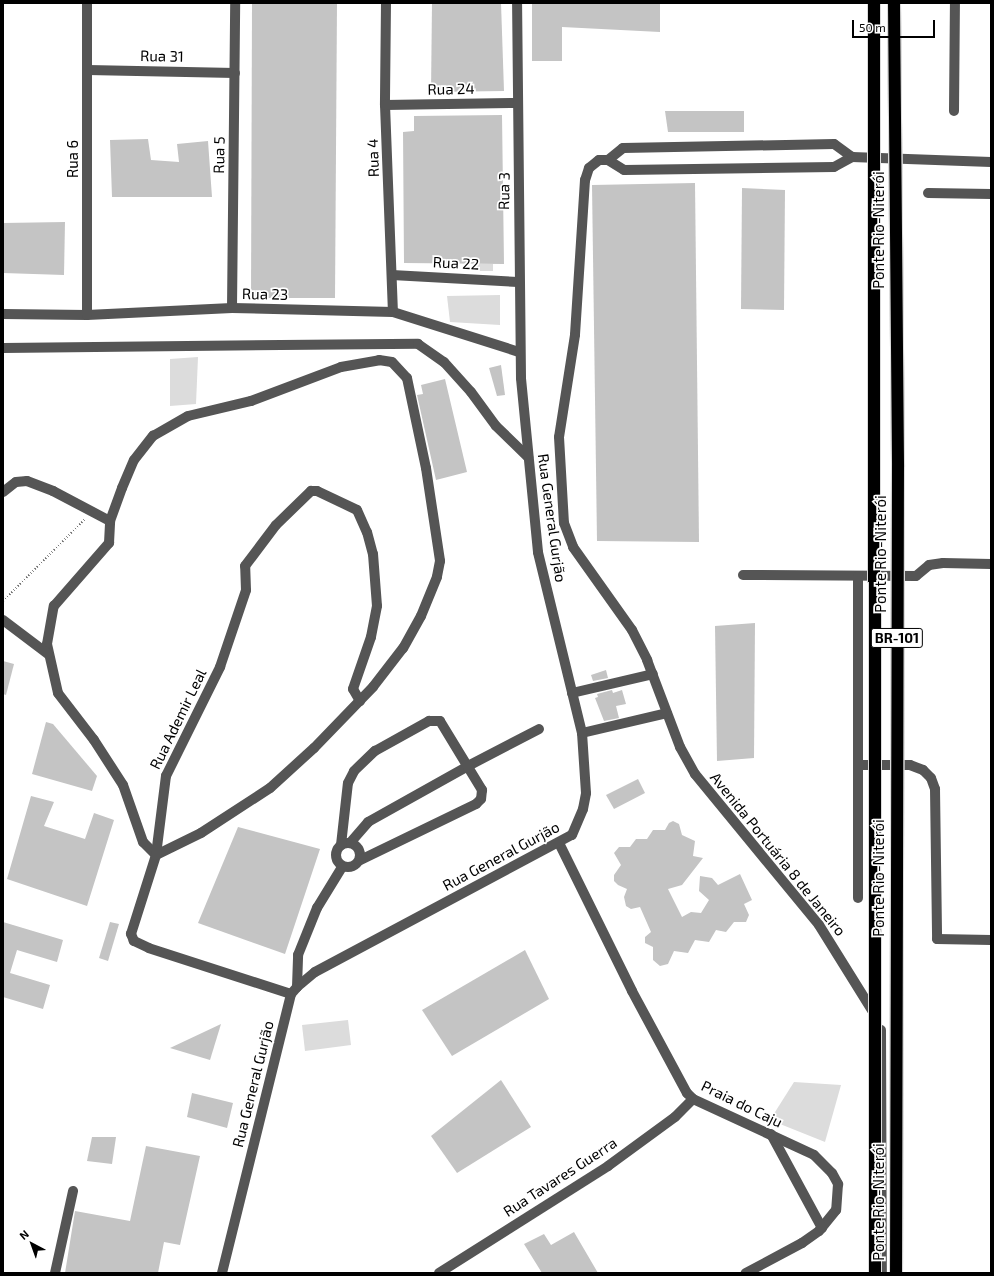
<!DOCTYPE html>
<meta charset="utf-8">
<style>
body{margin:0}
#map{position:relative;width:994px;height:1276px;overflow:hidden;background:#fff;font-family:"Exo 2",sans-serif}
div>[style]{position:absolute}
.green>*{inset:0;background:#dcdcdc}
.building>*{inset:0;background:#c4c4c4}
.path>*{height:2px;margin-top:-1px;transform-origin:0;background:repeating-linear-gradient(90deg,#777 0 1px,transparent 0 3px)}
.minor>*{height:10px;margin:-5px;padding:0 5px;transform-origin:5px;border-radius:5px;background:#555}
.minor>.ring{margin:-5px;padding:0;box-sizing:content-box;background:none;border:10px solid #555;border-radius:50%}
.bridges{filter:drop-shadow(1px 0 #dbdbdb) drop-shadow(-1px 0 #dbdbdb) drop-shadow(0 1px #dbdbdb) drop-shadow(0 -1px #dbdbdb)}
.highway-bridge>*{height:12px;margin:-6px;padding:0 6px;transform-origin:6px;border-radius:6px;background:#000}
span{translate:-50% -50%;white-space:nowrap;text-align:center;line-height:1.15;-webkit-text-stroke:3.5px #fff;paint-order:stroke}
.shield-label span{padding:1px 3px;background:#fff;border:1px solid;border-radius:3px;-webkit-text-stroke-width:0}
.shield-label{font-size:14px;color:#000;font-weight:700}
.street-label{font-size:15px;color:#000}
.frame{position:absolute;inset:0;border:4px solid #000;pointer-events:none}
.north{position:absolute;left:12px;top:1224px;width:40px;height:40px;-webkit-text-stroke:3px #fff;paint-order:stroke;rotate:319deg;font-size:11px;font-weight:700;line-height:16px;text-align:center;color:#000}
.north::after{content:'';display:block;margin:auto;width:14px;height:18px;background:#000;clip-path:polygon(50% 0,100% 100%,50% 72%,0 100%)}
.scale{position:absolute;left:852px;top:20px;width:83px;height:18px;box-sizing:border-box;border:2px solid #000;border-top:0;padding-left:5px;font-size:12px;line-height:14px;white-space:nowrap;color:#000;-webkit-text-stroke:3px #fff;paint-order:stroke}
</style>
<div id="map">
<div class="green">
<div style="clip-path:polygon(473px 264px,493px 264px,493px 271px,473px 271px)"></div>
<div style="clip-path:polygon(500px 295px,500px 325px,450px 322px,447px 296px)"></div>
<div style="clip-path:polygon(198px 357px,196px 404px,170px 406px,170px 359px)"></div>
<div style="clip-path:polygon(348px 1020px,351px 1045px,305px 1051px,302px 1025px)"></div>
<div style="clip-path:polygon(794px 1082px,841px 1085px,825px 1142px,770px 1120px)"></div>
</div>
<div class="building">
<div style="clip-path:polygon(252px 3px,337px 3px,335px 298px,251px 298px)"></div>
<div style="clip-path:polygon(432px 3px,501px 3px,504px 91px,431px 92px)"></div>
<div style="clip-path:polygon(532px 3px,660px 3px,660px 32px,562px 27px,562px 61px,532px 61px)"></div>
<div style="clip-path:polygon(665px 111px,744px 111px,744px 132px,668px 132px)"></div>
<div style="clip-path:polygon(502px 115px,504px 264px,404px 263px,403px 132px,414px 131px,414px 116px)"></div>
<div style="clip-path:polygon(148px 139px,151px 160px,179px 162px,177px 144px,208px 141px,212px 197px,112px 197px,110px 140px)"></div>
<div style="clip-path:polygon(695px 183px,699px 542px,597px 541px,592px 185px)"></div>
<div style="clip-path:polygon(742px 188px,785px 190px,784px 310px,741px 309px)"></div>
<div style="clip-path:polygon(65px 222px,64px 275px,3px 273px,3px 223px)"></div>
<div style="clip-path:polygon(501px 365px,505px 395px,497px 396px,489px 368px)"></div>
<div style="clip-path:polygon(445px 379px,467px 472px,436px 480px,417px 395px,423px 394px,421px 385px)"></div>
<div style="clip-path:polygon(755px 623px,754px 758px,717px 761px,715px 626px)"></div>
<div style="clip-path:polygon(3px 661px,14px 664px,6px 695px,3px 694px)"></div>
<div style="clip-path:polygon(606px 670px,608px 678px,593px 681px,591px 675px)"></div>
<div style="clip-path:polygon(612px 690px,613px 693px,622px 690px,626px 704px,616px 706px,619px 718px,604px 721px,595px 698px,598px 697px,597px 694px)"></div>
<div style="clip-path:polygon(46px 722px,53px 724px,97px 776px,92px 791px,32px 774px)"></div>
<div style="clip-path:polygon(638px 779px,645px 793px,614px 809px,606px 795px)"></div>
<div style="clip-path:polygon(31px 796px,54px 802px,44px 826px,85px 839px,94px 813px,114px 820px,87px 906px,7px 879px)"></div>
<div style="clip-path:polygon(673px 821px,679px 824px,682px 835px,695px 841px,693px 856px,703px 858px,682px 885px,668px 889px,682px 917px,691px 912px,701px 913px,709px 900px,699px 891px,700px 876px,712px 878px,718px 885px,740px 874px,752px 900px,744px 904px,749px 915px,746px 922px,734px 922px,726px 932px,716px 930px,709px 942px,695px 940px,688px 953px,674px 951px,668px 964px,660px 966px,653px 960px,653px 947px,645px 943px,645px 937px,651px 932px,640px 907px,631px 909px,626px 906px,624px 897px,627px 889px,618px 885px,614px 881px,614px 875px,621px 865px,614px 853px,619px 847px,630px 847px,636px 839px,647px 839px,653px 830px,665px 830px,669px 823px)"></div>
<div style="clip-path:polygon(238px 827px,320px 849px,285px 954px,198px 923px)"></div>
<div style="clip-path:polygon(3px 922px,63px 940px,57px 962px,17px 950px,10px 973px,50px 985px,43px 1009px,3px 997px)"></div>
<div style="clip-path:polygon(110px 922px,119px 924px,108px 961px,99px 958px)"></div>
<div style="clip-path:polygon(525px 950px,549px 999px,452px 1056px,422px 1010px)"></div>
<div style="clip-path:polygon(221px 1024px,210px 1060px,170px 1048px)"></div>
<div style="clip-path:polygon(501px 1080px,531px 1127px,457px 1173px,431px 1136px)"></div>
<div style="clip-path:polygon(192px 1093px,233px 1103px,227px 1128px,187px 1117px)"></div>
<div style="clip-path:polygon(92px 1137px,116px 1137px,112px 1164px,87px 1161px)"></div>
<div style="clip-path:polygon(146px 1146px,200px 1156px,180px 1245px,164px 1242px,158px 1273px,65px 1273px,75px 1211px,130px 1221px)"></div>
<div style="clip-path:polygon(574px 1232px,598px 1273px,542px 1273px,524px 1244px,544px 1234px,551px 1245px)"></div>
</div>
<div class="path">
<div style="left:3px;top:601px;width:116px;rotate:-45deg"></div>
</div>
<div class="minor">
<div style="left:386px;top:3px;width:102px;rotate:90.6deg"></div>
<div style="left:385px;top:105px;width:207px;rotate:87.8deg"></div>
<div style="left:88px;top:70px;width:147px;rotate:1.2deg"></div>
<div style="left:385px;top:105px;width:133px;rotate:-0.9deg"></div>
<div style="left:954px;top:111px;width:108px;rotate:-89.5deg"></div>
<div style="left:852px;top:157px;width:22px;rotate:-144deg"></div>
<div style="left:834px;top:144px;width:211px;rotate:178.9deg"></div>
<div style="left:623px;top:148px;width:19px;rotate:141deg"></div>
<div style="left:608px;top:160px;width:9px;rotate:180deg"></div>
<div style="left:599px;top:160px;width:13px;rotate:141deg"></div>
<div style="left:589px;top:168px;width:13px;rotate:108deg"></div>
<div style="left:585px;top:180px;width:155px;rotate:93.7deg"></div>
<div style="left:575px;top:335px;width:103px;rotate:98.9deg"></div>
<div style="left:559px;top:437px;width:86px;rotate:86.7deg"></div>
<div style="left:564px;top:523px;width:26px;rotate:69deg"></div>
<div style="left:573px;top:547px;width:102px;rotate:54.6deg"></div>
<div style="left:632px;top:630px;width:34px;rotate:63deg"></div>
<div style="left:647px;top:660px;width:93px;rotate:69.2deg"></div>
<div style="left:680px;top:747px;width:31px;rotate:61deg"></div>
<div style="left:695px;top:774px;width:195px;rotate:50.6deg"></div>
<div style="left:819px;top:925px;width:106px;rotate:58.1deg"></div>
<div style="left:608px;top:160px;width:19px;rotate:32deg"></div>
<div style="left:624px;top:170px;width:210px;rotate:-0.8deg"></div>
<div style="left:834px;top:167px;width:21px;rotate:-29deg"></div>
<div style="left:852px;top:157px;width:139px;rotate:2.1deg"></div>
<div style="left:928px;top:193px;width:63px;rotate:0.9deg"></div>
<div style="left:392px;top:275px;width:126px;rotate:3.2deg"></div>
<div style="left:232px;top:308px;width:305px;rotate:-89.4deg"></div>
<div style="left:3px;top:314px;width:84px;rotate:0.7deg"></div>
<div style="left:87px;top:315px;width:145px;rotate:-2.8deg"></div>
<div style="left:232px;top:308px;width:161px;rotate:1.4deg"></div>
<div style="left:393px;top:312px;width:132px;rotate:17.6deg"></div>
<div style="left:87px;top:315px;width:312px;rotate:-90deg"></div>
<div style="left:3px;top:348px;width:415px;rotate:-0.6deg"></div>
<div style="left:418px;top:344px;width:32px;rotate:35deg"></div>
<div style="left:444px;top:362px;width:40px;rotate:48deg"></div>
<div style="left:471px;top:392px;width:42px;rotate:53.7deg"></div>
<div style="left:496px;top:426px;width:45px;rotate:44.1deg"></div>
<div style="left:379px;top:360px;width:13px;rotate:9deg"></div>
<div style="left:392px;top:362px;width:22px;rotate:47deg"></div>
<div style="left:407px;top:378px;width:92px;rotate:78.1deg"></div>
<div style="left:426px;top:468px;width:94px;rotate:81.4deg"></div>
<div style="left:440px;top:561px;width:16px;rotate:101deg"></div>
<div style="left:437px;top:577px;width:42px;rotate:112.3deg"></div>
<div style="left:421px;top:616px;width:37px;rotate:119deg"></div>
<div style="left:403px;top:648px;width:49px;rotate:127.6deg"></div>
<div style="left:373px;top:687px;width:85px;rotate:134deg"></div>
<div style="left:314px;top:748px;width:59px;rotate:137.7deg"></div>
<div style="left:270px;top:788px;width:82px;rotate:146.9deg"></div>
<div style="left:201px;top:833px;width:50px;rotate:153.9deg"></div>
<div style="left:156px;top:855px;width:18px;rotate:-135deg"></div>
<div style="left:143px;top:842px;width:60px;rotate:-109.3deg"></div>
<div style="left:123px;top:785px;width:54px;rotate:-122.8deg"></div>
<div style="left:94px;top:740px;width:59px;rotate:-127.5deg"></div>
<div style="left:58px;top:693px;width:50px;rotate:-102.7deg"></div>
<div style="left:47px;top:644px;width:39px;rotate:-80deg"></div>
<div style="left:54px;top:606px;width:84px;rotate:-48.9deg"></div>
<div style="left:109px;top:543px;width:22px;rotate:-87deg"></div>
<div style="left:110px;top:521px;width:35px;rotate:-70deg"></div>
<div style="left:122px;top:488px;width:30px;rotate:-67deg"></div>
<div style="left:134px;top:460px;width:31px;rotate:-52deg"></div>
<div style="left:153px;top:436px;width:40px;rotate:-29.7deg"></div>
<div style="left:188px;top:416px;width:65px;rotate:-13.4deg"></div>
<div style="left:251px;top:401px;width:96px;rotate:-20.7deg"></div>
<div style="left:341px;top:367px;width:39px;rotate:-10deg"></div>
<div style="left:3px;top:492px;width:16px;rotate:-38deg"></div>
<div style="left:16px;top:482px;width:11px;rotate:-5deg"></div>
<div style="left:27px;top:481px;width:28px;rotate:21deg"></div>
<div style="left:53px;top:491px;width:64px;rotate:27.8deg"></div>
<div style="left:743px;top:575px;width:173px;rotate:0.3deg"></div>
<div style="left:916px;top:576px;width:17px;rotate:-40deg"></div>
<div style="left:929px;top:565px;width:14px;rotate:-8deg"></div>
<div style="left:943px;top:563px;width:48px;rotate:1.2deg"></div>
<div style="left:3px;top:620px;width:56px;rotate:37.1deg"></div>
<div style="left:572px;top:693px;width:83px;rotate:-13.2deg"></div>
<div style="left:582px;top:733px;width:87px;rotate:-13.2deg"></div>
<div style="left:858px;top:765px;width:52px"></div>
<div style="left:910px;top:765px;width:14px;rotate:21deg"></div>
<div style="left:923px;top:770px;width:11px;rotate:45deg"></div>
<div style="left:931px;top:778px;width:12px;rotate:70deg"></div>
<div style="left:935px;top:789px;width:150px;rotate:89.2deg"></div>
<div style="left:937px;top:939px;width:54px;rotate:1.1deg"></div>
<div class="ring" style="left:336px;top:843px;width:14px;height:14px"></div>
<div style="left:350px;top:843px;width:28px;rotate:-49deg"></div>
<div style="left:368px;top:822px;width:115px;rotate:-29.2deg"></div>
<div style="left:468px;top:766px;width:80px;rotate:-27.5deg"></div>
<div style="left:559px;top:843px;width:165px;rotate:63.7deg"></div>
<div style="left:632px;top:991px;width:116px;rotate:61.7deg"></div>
<div style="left:687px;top:1093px;width:8px;rotate:45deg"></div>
<div style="left:693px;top:1099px;width:133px;rotate:24.8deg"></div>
<div style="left:814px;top:1155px;width:25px;rotate:45deg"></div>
<div style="left:832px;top:1173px;width:13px;rotate:61deg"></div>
<div style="left:838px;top:1184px;width:26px;rotate:94deg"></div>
<div style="left:836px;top:1210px;width:27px;rotate:129deg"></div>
<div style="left:819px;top:1231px;width:21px;rotate:145deg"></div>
<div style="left:802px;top:1243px;width:64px;rotate:151.8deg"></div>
<div style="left:341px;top:845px;width:62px;rotate:-83.6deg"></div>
<div style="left:348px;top:783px;width:13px;rotate:-63deg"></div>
<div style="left:354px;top:771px;width:29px;rotate:-44deg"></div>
<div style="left:375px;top:751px;width:62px;rotate:-29.1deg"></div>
<div style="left:429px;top:721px;width:11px"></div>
<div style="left:440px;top:721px;width:81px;rotate:58.7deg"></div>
<div style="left:482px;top:790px;width:9px;rotate:96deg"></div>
<div style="left:481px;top:799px;width:7px;rotate:135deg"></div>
<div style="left:476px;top:804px;width:129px;rotate:154.2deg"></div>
<div style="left:858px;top:898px;width:322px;rotate:-90deg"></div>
<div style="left:297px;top:987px;width:32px;rotate:-88deg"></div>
<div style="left:298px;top:955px;width:51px;rotate:-68deg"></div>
<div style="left:317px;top:908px;width:48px;rotate:-58.6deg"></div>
<div style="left:291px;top:994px;width:149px;rotate:-162.1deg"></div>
<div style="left:149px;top:948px;width:17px;rotate:-155deg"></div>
<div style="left:134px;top:941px;width:8px;rotate:-113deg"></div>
<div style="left:131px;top:934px;width:83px;rotate:-72.4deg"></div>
<div style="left:156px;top:855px;width:80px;rotate:-82.8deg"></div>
<div style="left:166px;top:776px;width:122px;rotate:-63.6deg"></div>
<div style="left:220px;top:667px;width:81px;rotate:-71.3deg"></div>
<div style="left:246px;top:590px;width:24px;rotate:-92deg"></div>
<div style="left:245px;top:566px;width:51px;rotate:-52.9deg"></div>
<div style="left:276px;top:525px;width:49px;rotate:-44.2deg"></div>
<div style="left:311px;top:491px;width:6px"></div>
<div style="left:317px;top:491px;width:44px;rotate:25.4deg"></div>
<div style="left:357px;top:510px;width:24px;rotate:66deg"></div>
<div style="left:367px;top:532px;width:23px;rotate:75deg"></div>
<div style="left:373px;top:554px;width:52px;rotate:85.6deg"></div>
<div style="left:377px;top:606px;width:32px;rotate:101deg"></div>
<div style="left:371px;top:637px;width:55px;rotate:109.1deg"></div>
<div style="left:353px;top:689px;width:14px;rotate:60deg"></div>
<div style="left:881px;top:1030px;width:243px;rotate:89.8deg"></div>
<div style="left:771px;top:1134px;width:107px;rotate:61.5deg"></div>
<div style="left:55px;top:1273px;width:84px;rotate:-77.6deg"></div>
<div style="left:222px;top:1273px;width:287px;rotate:-76.1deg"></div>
<div style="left:291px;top:994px;width:9px;rotate:-49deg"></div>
<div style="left:297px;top:987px;width:23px;rotate:-40deg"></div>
<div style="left:315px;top:972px;width:291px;rotate:-28.1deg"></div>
<div style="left:572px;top:835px;width:28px;rotate:-67deg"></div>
<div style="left:583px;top:809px;width:16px;rotate:-79deg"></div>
<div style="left:586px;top:793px;width:60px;rotate:-93.8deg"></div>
<div style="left:582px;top:733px;width:186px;rotate:-103.7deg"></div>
<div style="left:538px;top:552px;width:175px;rotate:-95.6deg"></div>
<div style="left:521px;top:378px;width:375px;rotate:-90.6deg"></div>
<div style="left:439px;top:1273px;width:200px;rotate:-32.3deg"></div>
<div style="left:608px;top:1166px;width:83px;rotate:-36.2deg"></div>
<div style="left:675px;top:1117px;width:25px;rotate:-45deg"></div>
</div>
<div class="bridges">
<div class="highway-bridge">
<div style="left:874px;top:3px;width:1270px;rotate:89.95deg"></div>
<div style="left:894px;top:3px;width:464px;rotate:89.5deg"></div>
<div style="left:898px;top:467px;width:806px;rotate:90.14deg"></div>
</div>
</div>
<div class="shield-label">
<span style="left:897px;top:638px">BR-101</span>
</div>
<div class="street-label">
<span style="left:162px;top:56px;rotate:1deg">Rua 31</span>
<span style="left:451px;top:89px;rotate:-1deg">Rua 24</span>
<span style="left:219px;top:155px;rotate:-89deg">Rua 5</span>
<span style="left:373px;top:158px;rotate:-92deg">Rua 4</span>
<span style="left:73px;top:159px;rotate:-90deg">Rua 6</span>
<span style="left:504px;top:191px;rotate:-89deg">Rua 3</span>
<span style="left:879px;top:230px;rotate:-90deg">Ponte Rio-Niterói</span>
<span style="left:456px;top:263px;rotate:3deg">Rua 22</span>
<span style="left:265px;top:294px;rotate:1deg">Rua 23</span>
<span style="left:552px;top:518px;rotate:82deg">Rua General Gurjão</span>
<span style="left:881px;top:554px;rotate:-90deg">Ponte Rio-Niterói</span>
<span style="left:178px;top:719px;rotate:-64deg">Rua Ademir Leal</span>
<span style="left:778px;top:854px;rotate:51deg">Avenida Portuária 8 de Janeiro</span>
<span style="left:501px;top:856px;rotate:-28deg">Rua General Gurjão</span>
<span style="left:879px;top:878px;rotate:-90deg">Ponte Rio-Niterói</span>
<span style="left:253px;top:1084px;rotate:-76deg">Rua General Gurjão</span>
<span style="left:742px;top:1104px;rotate:26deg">Praia do Caju</span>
<span style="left:560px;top:1177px;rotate:-33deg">Rua Tavares Guerra</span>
<span style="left:879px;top:1202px;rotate:-90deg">Ponte Rio-Niterói</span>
</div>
<div class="frame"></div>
<div class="north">N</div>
<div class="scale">50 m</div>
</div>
